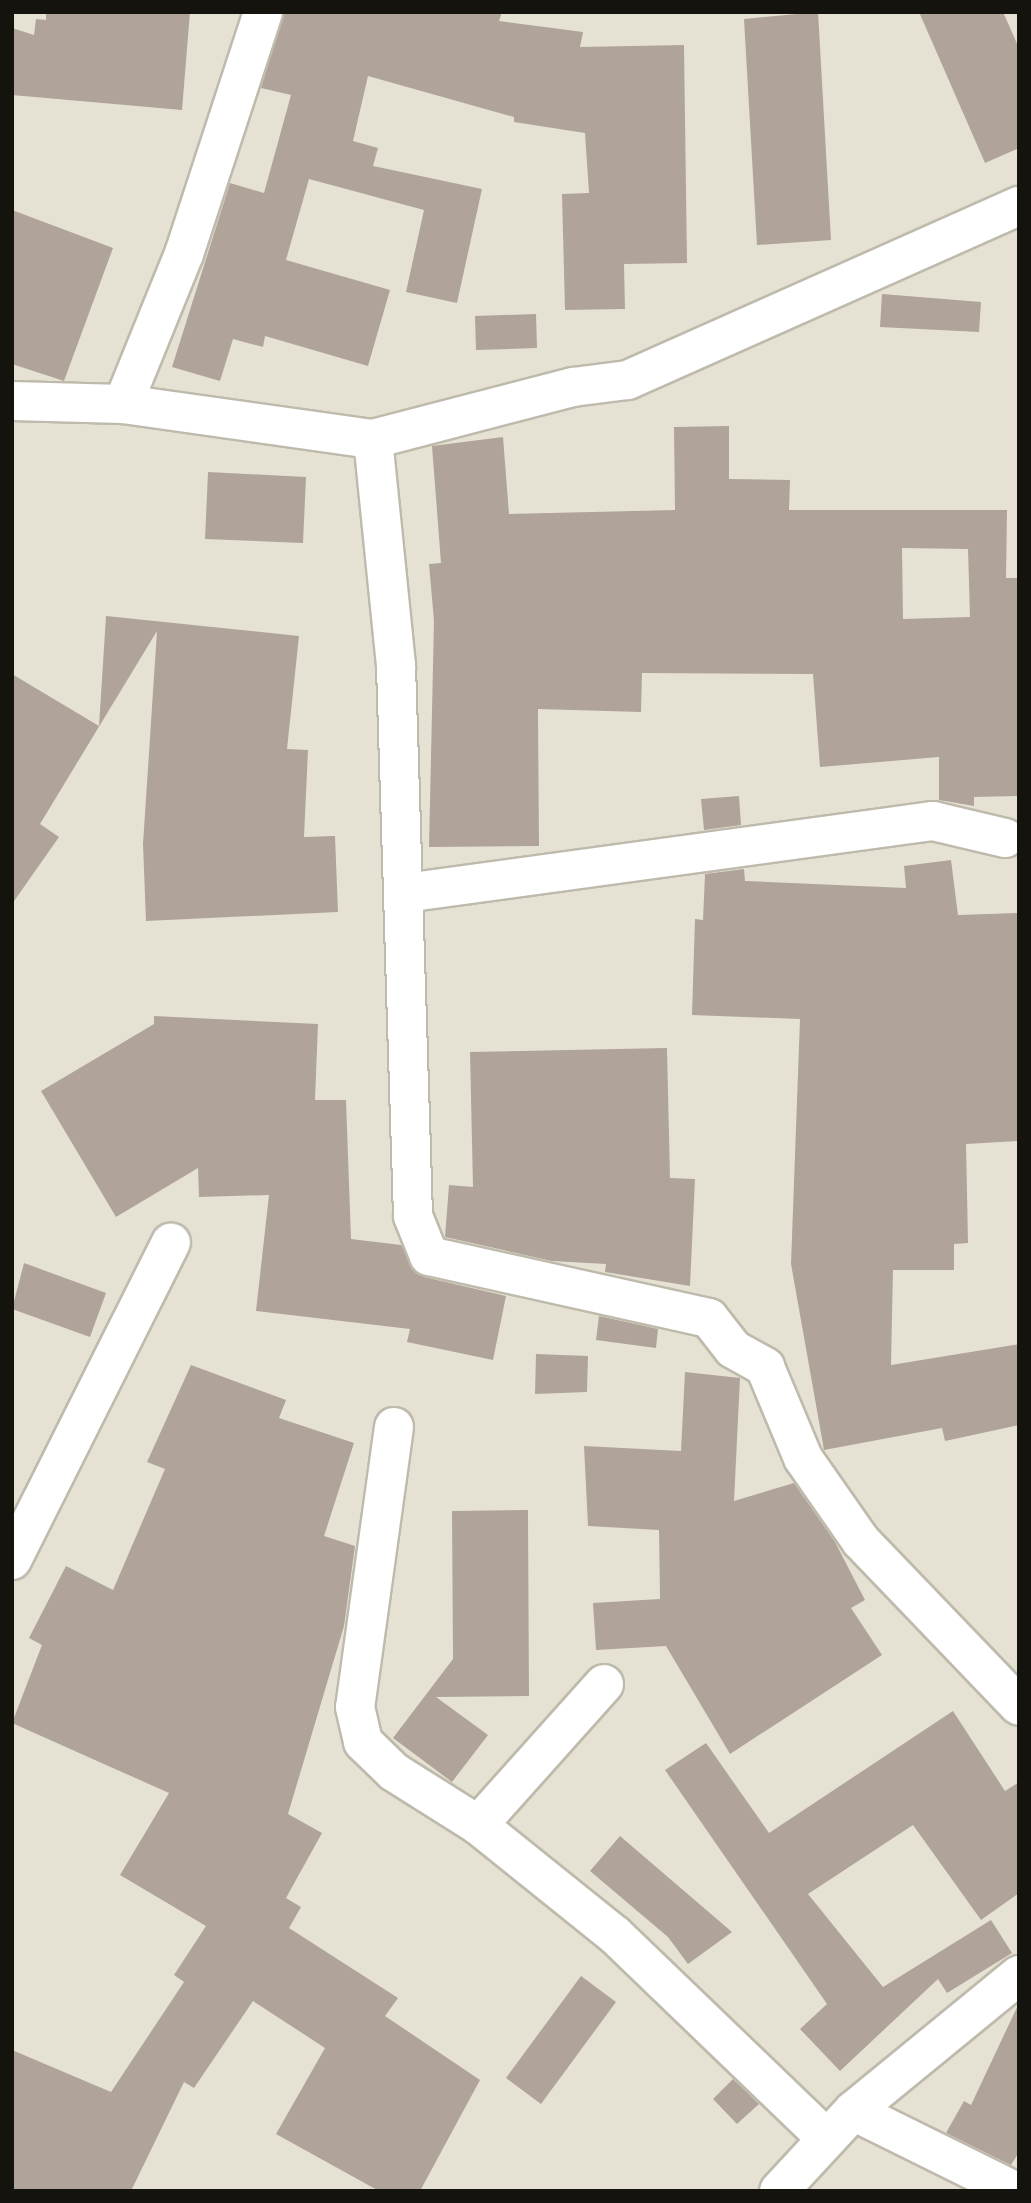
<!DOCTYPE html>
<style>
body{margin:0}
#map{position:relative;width:1031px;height:2203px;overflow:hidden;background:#e6e2d3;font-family:"Alegreya Sans",sans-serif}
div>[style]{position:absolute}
.building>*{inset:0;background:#b0a39a}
.roads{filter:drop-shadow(2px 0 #bebaac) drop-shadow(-2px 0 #bebaac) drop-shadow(0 2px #bebaac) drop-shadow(0 -2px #bebaac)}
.street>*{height:38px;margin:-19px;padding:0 19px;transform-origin:19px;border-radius:19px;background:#fff}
span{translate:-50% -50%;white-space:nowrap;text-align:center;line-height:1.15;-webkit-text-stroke:5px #e6e2d3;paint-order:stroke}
.frame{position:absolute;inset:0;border:14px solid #14130d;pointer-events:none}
</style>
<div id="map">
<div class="building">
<div style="clip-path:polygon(46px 12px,190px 12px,182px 110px,12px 95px,12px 28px,34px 35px,36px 19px,46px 20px)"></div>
<div style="clip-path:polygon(284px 12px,502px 12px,499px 21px,583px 32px,580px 47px,684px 45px,687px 263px,624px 264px,625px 309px,565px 310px,562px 194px,589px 193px,585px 133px,514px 122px,514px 117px,368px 76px,353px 141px,378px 148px,373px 166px,482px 189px,457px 303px,406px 292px,424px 210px,309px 179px,286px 260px,390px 290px,368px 366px,265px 336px,263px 347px,233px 339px,220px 381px,172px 367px,230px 183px,264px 193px,291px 95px,261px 88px)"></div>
<div style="clip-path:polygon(818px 12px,831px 240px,757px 245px,744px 19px)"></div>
<div style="clip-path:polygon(919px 12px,1003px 12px,1019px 48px,1019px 148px,985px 163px)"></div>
<div style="clip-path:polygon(12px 210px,113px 248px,64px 381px,12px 364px)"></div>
<div style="clip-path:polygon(882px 294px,981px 302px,979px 332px,880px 327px)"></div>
<div style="clip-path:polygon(536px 314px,537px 348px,476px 350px,475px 316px)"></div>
<div style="clip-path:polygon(evenodd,729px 426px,729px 479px,790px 480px,789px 510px,1007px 510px,1006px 578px,1017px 578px,1019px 796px,974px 797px,974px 806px,939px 800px,939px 757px,820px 767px,813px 674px,642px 673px,641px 712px,538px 709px,539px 846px,429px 847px,434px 621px,429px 564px,441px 563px,432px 446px,503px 437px,509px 514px,675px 510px,674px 427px,729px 426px,902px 548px,968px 549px,970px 617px,903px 619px,902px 548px)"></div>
<div style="clip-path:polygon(208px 472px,306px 477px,303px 543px,205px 539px)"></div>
<div style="clip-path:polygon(106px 616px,299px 636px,287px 749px,308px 750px,304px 837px,335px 836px,338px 912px,146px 921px,143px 844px,157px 631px,40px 824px,59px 837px,12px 904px,12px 674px,99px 726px)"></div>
<div style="clip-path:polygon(739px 796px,741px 825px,704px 830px,701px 799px)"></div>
<div style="clip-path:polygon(951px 860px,958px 915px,1019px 913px,1019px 1141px,966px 1144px,968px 1243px,954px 1244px,954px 1270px,893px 1270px,891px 1365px,1019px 1344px,1019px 1425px,945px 1441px,942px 1428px,824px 1450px,791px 1264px,800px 1019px,692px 1015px,695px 919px,703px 920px,705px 874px,744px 869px,745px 881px,906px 888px,904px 866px)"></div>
<div style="clip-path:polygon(154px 1016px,318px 1024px,315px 1100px,346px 1100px,351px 1239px,401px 1245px,424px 1277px,506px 1296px,493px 1360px,407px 1342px,410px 1329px,256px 1311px,269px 1195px,199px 1197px,198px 1168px,116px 1217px,41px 1091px,154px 1024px)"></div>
<div style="clip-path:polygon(667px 1048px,670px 1178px,695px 1179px,690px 1286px,605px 1272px,606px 1264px,552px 1261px,445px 1237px,449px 1185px,473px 1187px,470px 1052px)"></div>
<div style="clip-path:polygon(24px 1263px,106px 1293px,90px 1337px,12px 1309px)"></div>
<div style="clip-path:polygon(599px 1316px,658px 1329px,656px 1348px,596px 1340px)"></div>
<div style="clip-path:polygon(536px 1354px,588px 1356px,587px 1392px,535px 1394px)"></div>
<div style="clip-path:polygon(191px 1365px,286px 1400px,279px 1418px,354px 1443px,324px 1536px,355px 1546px,344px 1626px,288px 1814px,322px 1833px,286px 1898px,301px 1907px,289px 1928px,398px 1998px,385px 2016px,480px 2080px,420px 2191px,379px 2191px,276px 2134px,325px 2048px,253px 2001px,194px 2088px,184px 2082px,131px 2191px,12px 2191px,12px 2050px,111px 2092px,184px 1982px,174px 1975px,206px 1926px,120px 1875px,169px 1793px,12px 1723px,42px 1645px,29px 1638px,66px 1566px,113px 1590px,165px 1469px,147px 1462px)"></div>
<div style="clip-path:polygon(685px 1372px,740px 1378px,734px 1501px,794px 1483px,835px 1542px,865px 1600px,851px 1608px,882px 1655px,730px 1754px,666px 1646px,596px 1650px,593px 1603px,660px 1599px,659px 1530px,588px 1526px,584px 1446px,681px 1451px)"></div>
<div style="clip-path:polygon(528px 1510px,529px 1696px,436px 1697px,488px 1735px,452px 1782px,393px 1738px,453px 1659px,452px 1511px)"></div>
<div style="clip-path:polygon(953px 1711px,1005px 1791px,1019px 1782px,1019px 1893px,981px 1920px,913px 1825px,808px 1894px,883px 1987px,991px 1920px,1012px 1953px,947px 1993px,938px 1979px,840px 2071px,800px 2029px,827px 2004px,665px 1770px,706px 1743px,769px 1833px)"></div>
<div style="clip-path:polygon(620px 1836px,732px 1932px,688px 1964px,668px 1937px,590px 1871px)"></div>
<div style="clip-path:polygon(581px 1976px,616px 2002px,541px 2104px,506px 2078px)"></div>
<div style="clip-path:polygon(1019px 2003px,1019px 2152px,1011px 2165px,946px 2133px,964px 2101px,971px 2105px)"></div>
<div style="clip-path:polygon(733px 2079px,759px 2104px,737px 2124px,713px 2099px)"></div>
</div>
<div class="roads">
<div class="street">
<div style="left:12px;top:401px;width:111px;rotate:1.5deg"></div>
<div style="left:123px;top:404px;width:252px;rotate:8deg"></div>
<div style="left:373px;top:439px;width:207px;rotate:-14.6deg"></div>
<div style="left:573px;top:387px;width:55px;rotate:-7.3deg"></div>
<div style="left:628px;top:380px;width:428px;rotate:-24deg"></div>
<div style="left:123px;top:404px;width:162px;rotate:-67.9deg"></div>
<div style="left:184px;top:254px;width:255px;rotate:-71.9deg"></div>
<div style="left:373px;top:439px;width:228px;rotate:84.2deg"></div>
<div style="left:396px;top:666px;width:550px;rotate:88.23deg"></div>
<div style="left:413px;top:1216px;width:43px;rotate:68.2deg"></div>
<div style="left:429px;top:1256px;width:287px;rotate:12.5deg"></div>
<div style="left:709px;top:1318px;width:39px;rotate:52deg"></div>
<div style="left:733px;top:1349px;width:37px;rotate:29deg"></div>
<div style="left:765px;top:1367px;width:99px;rotate:67.3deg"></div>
<div style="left:803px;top:1458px;width:101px;rotate:55.1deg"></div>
<div style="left:861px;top:1541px;width:228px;rotate:46.2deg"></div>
<div style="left:405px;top:893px;width:533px;rotate:-7.77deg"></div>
<div style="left:933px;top:821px;width:74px;rotate:13.3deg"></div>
<div style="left:394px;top:1427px;width:283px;rotate:97.9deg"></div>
<div style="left:355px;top:1707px;width:36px;rotate:77deg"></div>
<div style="left:363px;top:1742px;width:43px;rotate:44.1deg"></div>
<div style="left:394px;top:1772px;width:99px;rotate:32.2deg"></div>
<div style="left:478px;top:1825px;width:176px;rotate:38.8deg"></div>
<div style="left:615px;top:1935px;width:294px;rotate:43.9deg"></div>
<div style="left:12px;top:1560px;width:355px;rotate:-63.4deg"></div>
<div style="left:478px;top:1825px;width:189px;rotate:-48.2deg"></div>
<div style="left:853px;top:2111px;width:181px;rotate:26.3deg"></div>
<div style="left:779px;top:2191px;width:109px;rotate:-47.2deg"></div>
<div style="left:853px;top:2111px;width:215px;rotate:-39.3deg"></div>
</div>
</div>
<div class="frame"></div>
</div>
